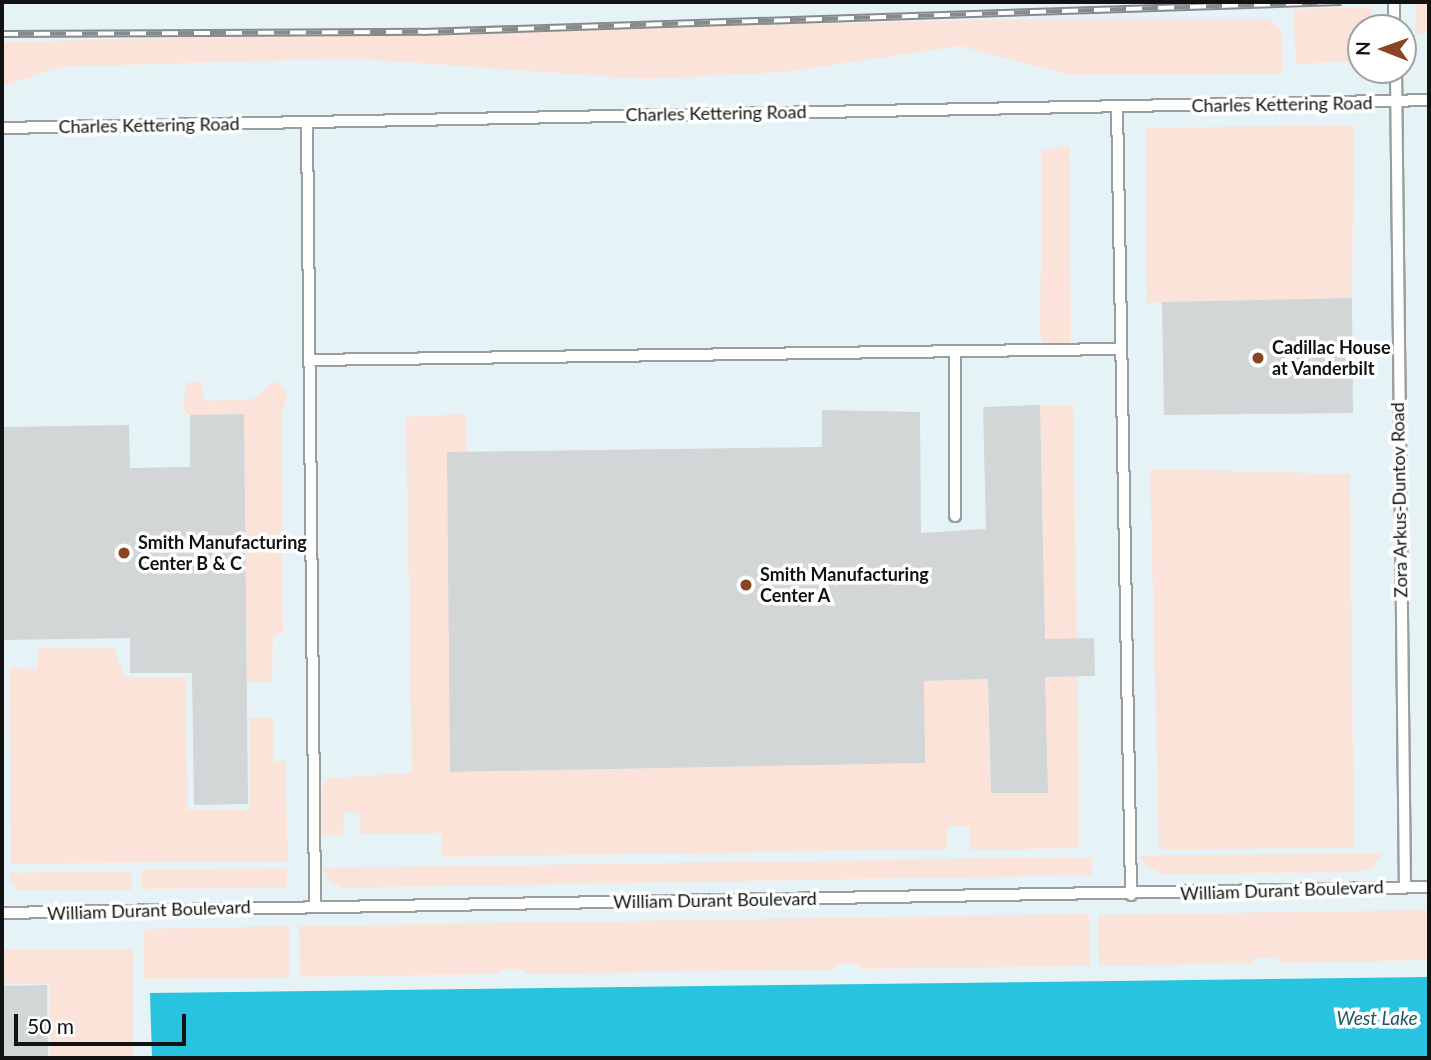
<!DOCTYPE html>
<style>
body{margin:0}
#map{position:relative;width:1431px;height:1060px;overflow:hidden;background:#f8fcfc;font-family:Lato,sans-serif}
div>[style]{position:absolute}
.built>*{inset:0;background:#e6f3f6}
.green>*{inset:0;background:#fce3d9}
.water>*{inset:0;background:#27c3df}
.building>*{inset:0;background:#d2d6d7}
.roads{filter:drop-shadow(2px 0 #9b9e9f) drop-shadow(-2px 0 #9b9e9f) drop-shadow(0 2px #9b9e9f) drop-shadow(0 -2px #9b9e9f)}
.service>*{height:10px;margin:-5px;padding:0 5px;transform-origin:5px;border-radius:5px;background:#fff}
.rail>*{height:8px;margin-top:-4px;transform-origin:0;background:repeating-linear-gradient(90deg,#fff 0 16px,#888b8b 0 32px);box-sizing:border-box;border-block:2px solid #888b8b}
.dots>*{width:19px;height:19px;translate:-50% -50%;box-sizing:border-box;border:4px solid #fff;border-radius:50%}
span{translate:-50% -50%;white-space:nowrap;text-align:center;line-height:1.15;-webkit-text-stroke:7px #fff;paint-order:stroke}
.street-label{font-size:18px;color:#111313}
.poi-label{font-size:18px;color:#111313;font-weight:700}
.left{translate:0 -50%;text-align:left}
.water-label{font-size:19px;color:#1d5863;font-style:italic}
.frame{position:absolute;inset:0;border:4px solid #111313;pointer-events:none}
.north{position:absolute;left:1347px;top:14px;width:70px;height:70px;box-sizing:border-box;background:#fff;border:2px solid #a0a1a1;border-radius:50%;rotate:271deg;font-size:19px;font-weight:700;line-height:28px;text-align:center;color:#111313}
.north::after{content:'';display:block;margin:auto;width:24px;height:32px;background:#8b4420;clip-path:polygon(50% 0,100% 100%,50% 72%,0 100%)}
.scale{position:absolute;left:14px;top:1014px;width:172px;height:32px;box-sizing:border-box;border:4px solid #111313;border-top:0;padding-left:9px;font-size:21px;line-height:24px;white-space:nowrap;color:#111313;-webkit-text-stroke:5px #fff;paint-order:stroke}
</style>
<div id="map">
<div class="built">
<div style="clip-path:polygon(evenodd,2px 2px,1429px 2px,1429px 1058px,2px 1058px,2px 2px,1361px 28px,1403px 28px,1403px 70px,1361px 70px,1361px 28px)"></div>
</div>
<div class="green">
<div style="clip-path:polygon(1416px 4px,1429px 4px,1429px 27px,1423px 33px,1415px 34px)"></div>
<div style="clip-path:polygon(1371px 7px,1372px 28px,1361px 28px,1361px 61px,1296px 64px,1293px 9px)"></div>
<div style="clip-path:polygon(1032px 19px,1271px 19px,1282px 33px,1283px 74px,1070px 75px,960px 46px,784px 72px,644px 79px,360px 59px,290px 60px,58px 67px,2px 87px,2px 42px)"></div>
<div style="clip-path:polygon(1354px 125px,1352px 298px,1147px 303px,1145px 128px)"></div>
<div style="clip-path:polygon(1069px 145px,1071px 344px,1044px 344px,1040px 335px,1042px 151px)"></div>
<div style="clip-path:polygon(274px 381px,283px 386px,287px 397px,282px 413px,283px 633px,273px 636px,272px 681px,247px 682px,244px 414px,190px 415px,183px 410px,186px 383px,202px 382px,204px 401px,253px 399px)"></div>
<div style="clip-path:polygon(1040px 405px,1073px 406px,1077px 639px,1045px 639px)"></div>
<div style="clip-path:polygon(466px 414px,467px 452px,447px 452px,451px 772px,924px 763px,924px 681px,988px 679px,991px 793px,1047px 793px,1045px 677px,1078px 676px,1079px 848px,971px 850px,970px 827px,947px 826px,947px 849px,442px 857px,442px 833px,359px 834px,360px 813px,344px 812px,343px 835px,322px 836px,322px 789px,328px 778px,412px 773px,406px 417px)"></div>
<div style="clip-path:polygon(1150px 469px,1350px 474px,1354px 848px,1159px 849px)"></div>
<div style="clip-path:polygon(38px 648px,114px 648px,125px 677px,185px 677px,188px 810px,249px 809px,249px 718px,273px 717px,273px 761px,285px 761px,288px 861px,11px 864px,10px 668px,38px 669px)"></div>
<div style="clip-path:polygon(1383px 853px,1372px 869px,1355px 872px,1161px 874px,1145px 865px,1140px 856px)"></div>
<div style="clip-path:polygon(1092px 857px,1092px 875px,342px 888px,328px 880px,322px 868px)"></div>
<div style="clip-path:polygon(287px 868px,287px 888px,142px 889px,142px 870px)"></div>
<div style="clip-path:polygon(132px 871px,132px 890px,18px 890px,11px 882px,11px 873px)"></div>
<div style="clip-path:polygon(1429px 910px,1429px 960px,1278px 963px,1278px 957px,1254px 958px,1253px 963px,1099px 966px,1098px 915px)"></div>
<div style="clip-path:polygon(1089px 914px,1090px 966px,860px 969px,860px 964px,835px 964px,835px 969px,525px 974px,524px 969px,500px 969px,499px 974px,300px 977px,299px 926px)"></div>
<div style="clip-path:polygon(289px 926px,289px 978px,144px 979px,144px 929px)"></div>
<div style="clip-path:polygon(133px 949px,133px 1058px,50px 1058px,49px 984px,2px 984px,2px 950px)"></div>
</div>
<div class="water">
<div style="clip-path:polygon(1429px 977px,1429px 1058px,152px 1058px,150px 993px)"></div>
</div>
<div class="building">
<div style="clip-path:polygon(1352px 298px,1353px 413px,1164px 415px,1162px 302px)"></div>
<div style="clip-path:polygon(1040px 405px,1045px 639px,1094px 638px,1095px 676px,1045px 677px,1048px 793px,991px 793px,988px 679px,924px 681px,925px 763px,450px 772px,447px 452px,822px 447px,822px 410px,920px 412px,921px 533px,986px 529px,983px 407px)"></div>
<div style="clip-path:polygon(244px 414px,248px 804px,194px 805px,192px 673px,130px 673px,130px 638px,2px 640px,2px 427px,129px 425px,130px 468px,190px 467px,190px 415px)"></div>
<div style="clip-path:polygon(47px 985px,48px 1058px,2px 1058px,2px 986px)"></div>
</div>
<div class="roads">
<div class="service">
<div style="left:1394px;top:2px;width:26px;rotate:90deg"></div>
<div style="left:1396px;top:70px;width:817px;rotate:89.37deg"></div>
<div style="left:1117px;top:106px;width:789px;rotate:88.98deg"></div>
<div style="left:307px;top:122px;width:783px;rotate:89.41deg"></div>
<div style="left:2px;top:128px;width:1427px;rotate:-1.12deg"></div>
<div style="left:955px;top:354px;width:162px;rotate:90deg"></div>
<div style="left:309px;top:360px;width:812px;rotate:-0.78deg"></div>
<div style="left:2px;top:913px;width:1427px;rotate:-1.04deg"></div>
</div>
</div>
<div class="rail">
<div style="left:2px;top:34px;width:420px;rotate:-0.3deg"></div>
<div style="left:422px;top:32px;width:920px;rotate:-1.87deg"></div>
</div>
<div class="dots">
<div style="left:1258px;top:358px;background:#8b4420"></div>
<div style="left:124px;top:553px;background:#8b4420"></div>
<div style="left:746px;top:585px;background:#8b4420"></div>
</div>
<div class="street-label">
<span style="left:1282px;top:104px;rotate:-1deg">Charles Kettering Road</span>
<span style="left:716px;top:113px;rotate:-1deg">Charles Kettering Road</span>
<span style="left:149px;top:125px;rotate:-1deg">Charles Kettering Road</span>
<span style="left:1399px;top:500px;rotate:-91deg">Zora Arkus-Duntov Road</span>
<span style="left:1282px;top:890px;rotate:-2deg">William Durant Boulevard</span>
<span style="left:715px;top:900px;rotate:-1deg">William Durant Boulevard</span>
<span style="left:149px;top:910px;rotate:-2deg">William Durant Boulevard</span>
</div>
<div class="poi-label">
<span class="left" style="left:1272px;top:358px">Cadillac House<br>at Vanderbilt</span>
<span class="left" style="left:138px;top:553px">Smith Manufacturing<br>Center B &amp; C</span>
<span class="left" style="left:760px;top:585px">Smith Manufacturing<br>Center A</span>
</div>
<div class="water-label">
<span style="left:1377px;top:1018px">West Lake</span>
</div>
<div class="frame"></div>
<div class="north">N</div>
<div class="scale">50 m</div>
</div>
